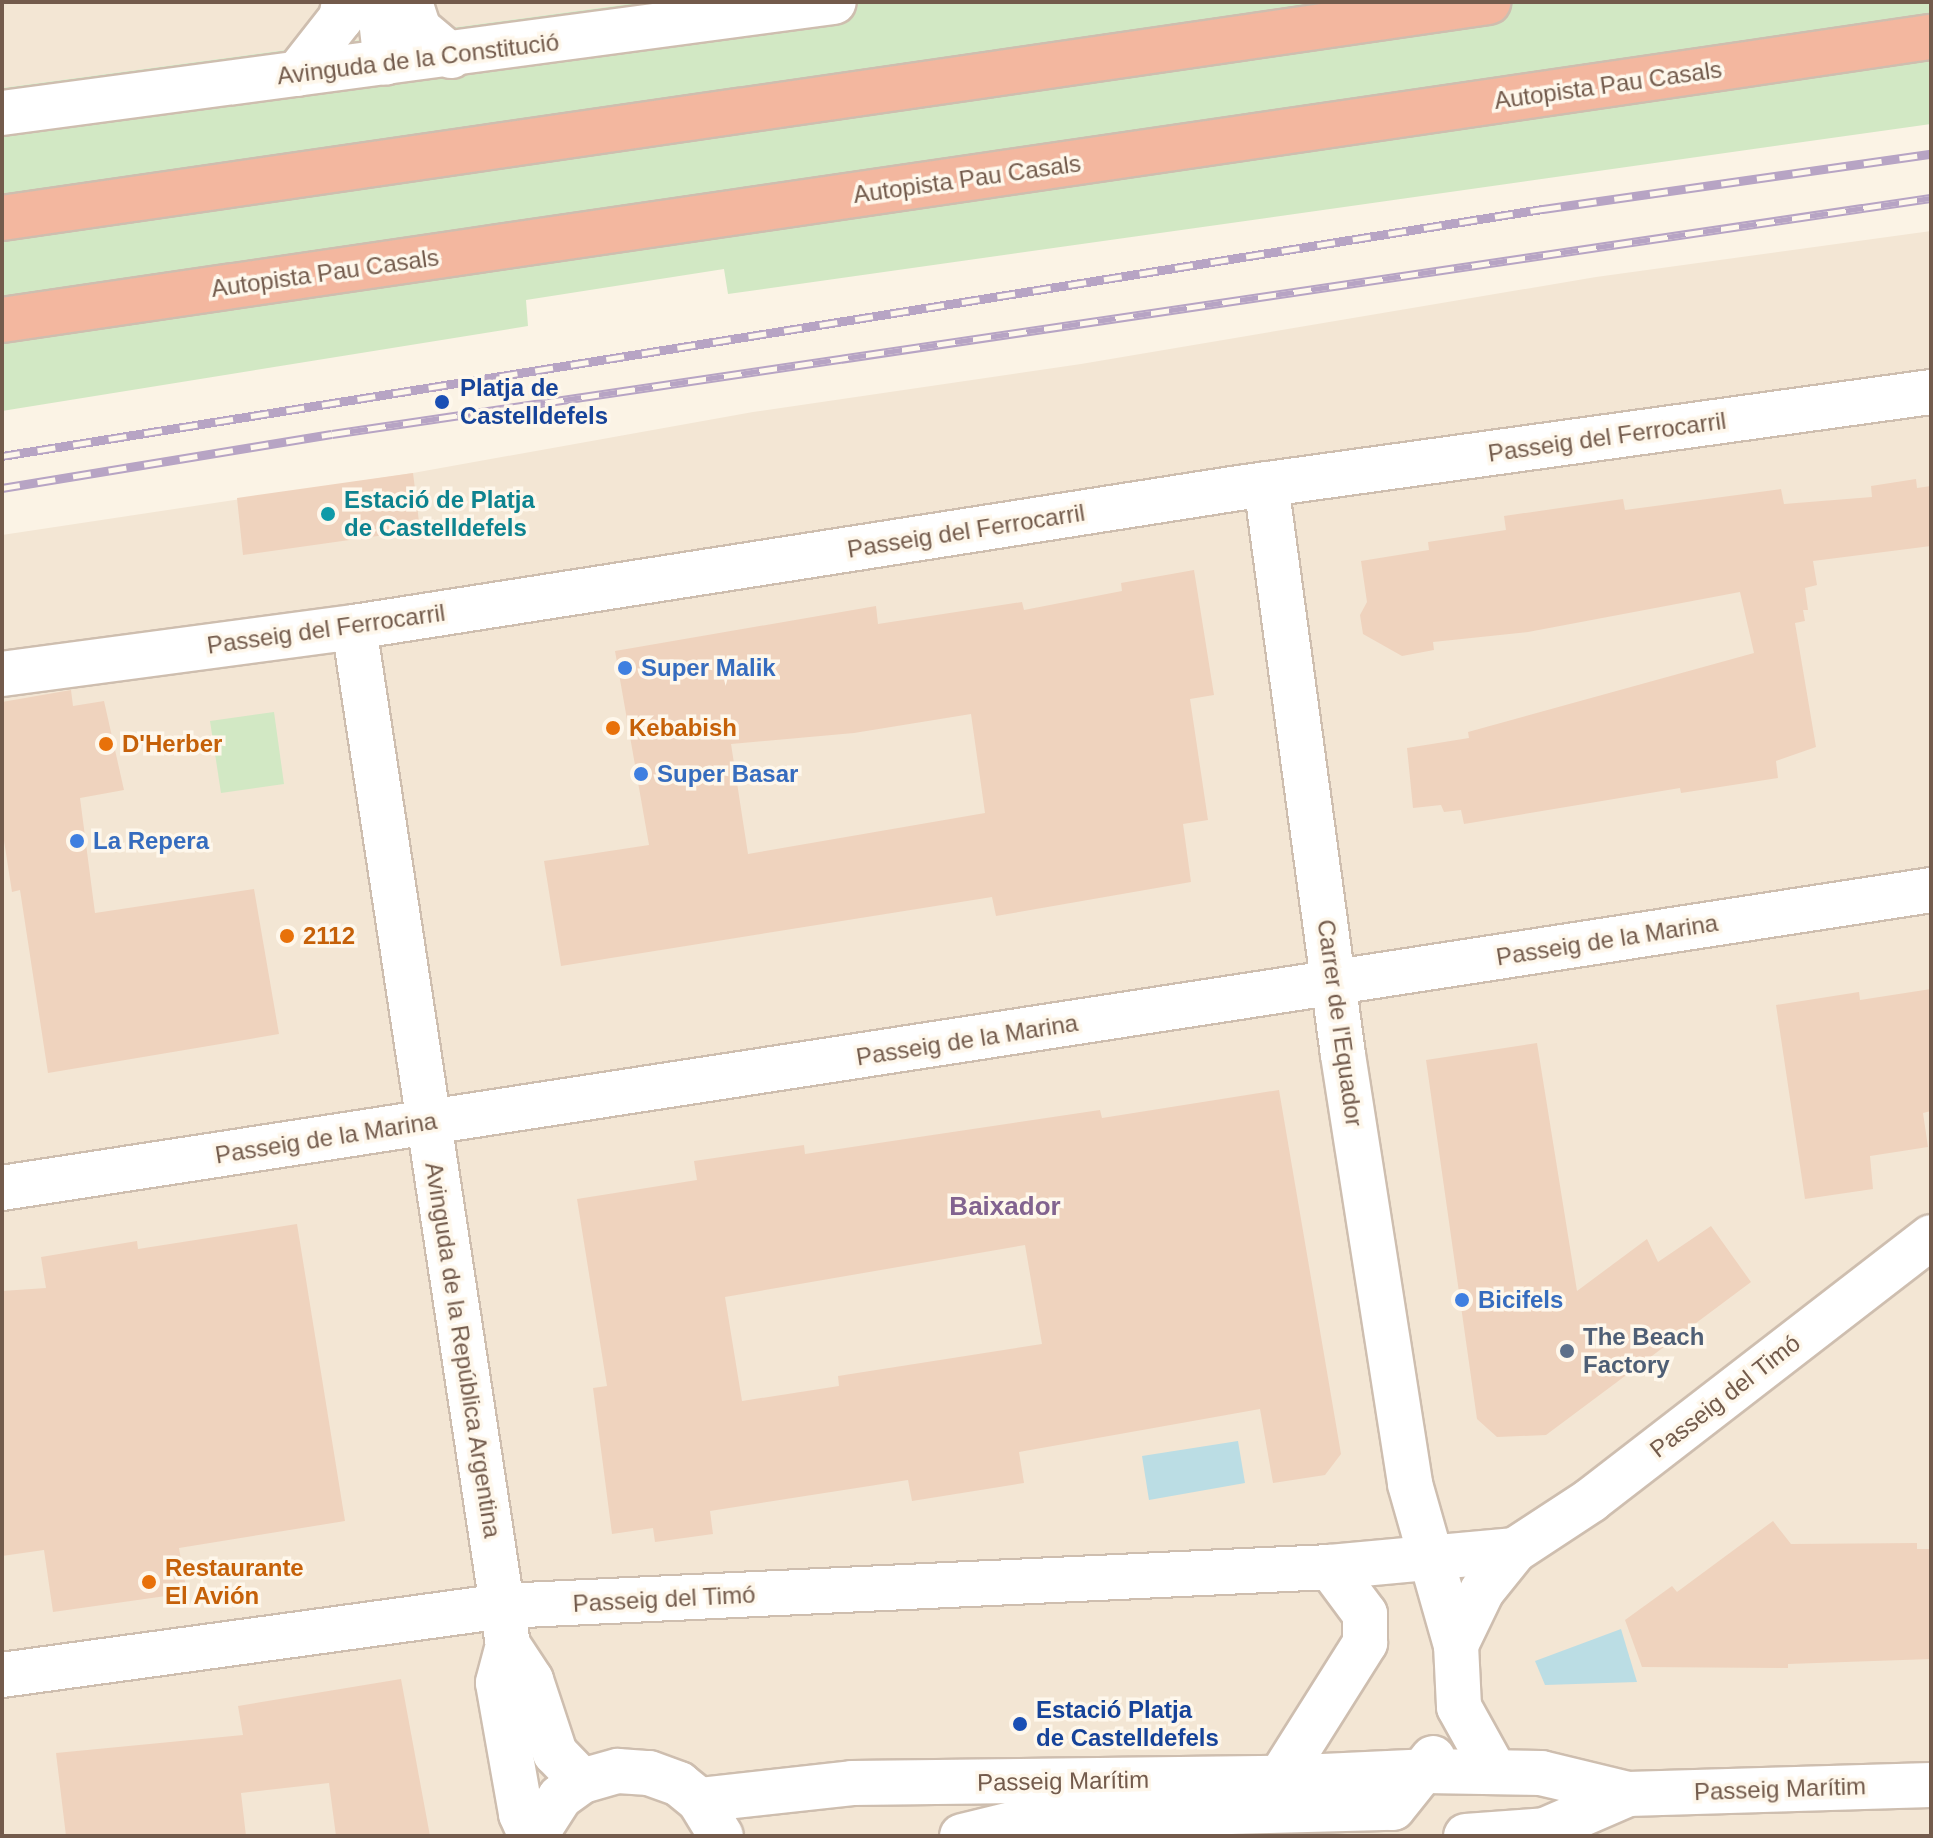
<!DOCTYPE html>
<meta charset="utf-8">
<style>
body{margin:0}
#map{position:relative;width:1933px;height:1838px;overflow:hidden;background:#fbf3e5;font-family:Helvetica,sans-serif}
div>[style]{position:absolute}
.residential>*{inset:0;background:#f3e6d4}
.green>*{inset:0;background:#d2e8c4}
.water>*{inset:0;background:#bbdde4}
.building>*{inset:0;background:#efd3be}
.roads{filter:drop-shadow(2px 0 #cebeaf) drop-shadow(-2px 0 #cebeaf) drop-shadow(0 2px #cebeaf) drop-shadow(0 -2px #cebeaf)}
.minor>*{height:44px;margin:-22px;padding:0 22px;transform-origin:22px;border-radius:22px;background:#fff}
.highway>*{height:44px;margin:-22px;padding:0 22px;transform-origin:22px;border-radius:22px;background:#f3b79f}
.rail>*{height:9px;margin-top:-4.5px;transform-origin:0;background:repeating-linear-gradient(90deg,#fef7eb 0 18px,#b7a4c4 0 36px);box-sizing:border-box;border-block:2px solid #b7a4c4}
.dots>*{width:22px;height:22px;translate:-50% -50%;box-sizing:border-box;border:4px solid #fef7eb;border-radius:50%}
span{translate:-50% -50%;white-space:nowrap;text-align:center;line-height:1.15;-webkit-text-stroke:7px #fef7eb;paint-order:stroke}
.street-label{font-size:24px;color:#735b4c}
.transit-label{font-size:24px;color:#164399;font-weight:700}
.left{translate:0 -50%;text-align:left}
.culture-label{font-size:24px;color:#0d838f;font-weight:700}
.shop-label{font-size:24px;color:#366cbe;font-weight:700}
.food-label{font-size:24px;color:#c56008;font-weight:700}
.service-label{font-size:24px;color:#4e5e75;font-weight:700}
.neighbourhood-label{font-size:26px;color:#82638f;font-weight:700}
.frame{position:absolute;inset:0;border:4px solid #735b4c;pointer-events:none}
</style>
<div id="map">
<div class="residential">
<div style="clip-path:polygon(2px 2px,644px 2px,2px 88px)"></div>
<div style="clip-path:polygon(1931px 231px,1931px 1836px,2px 1836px,2px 535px,413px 473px,753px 412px,1081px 364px,1596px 277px)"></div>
</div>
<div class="green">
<div style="clip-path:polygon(644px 2px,1931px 2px,1931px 124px,728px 294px,724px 269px,526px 300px,528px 326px,2px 411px,2px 88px)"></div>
<div style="clip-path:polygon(274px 712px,284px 784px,221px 793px,210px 721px)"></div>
</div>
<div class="water">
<div style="clip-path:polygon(1238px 1441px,1245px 1483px,1149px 1500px,1142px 1456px)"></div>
<div style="clip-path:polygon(1621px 1629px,1637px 1682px,1545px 1685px,1535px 1661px)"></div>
</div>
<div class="building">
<div style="clip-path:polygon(413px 473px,420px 530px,243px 555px,237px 498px)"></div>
<div style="clip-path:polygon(1916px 479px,1917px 488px,1931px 486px,1931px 546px,1813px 561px,1817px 585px,1805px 588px,1808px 610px,1803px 610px,1805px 621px,1795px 623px,1816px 747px,1776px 761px,1778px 778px,1681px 793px,1680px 788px,1464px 824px,1461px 810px,1444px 812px,1441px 805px,1413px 808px,1407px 748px,1469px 738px,1468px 732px,1754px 653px,1740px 592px,1528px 632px,1433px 642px,1434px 650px,1402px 656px,1363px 634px,1360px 615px,1367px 602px,1361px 561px,1429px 550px,1428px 542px,1506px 530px,1504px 516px,1623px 499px,1625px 510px,1781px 489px,1784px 504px,1872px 497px,1871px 486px)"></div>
<div style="clip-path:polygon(evenodd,1194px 570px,1214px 695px,1190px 699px,1208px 820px,1183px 824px,1191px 882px,996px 916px,992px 897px,561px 966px,544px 861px,649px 845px,615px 651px,876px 606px,878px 624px,1022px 602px,1024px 610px,1122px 591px,1121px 583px,1194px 570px,971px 714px,985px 813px,748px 854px,731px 744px,854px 733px,971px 714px)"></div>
<div style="clip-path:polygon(71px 690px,73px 706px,104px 701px,124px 790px,80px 798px,95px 913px,254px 889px,279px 1034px,48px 1073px,20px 890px,12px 892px,2px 828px,2px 702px)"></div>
<div style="clip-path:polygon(1931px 989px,1931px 1111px,1923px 1113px,1928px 1147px,1870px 1156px,1873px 1189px,1805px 1199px,1776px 1005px,1859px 992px,1860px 1000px)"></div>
<div style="clip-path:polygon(1537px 1043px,1577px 1291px,1647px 1239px,1658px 1262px,1711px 1226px,1751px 1282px,1546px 1435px,1497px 1437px,1477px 1419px,1426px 1060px)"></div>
<div style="clip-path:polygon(evenodd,1279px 1090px,1341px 1454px,1325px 1475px,1273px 1483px,1260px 1409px,1019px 1452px,1024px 1483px,912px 1501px,908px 1480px,710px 1511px,713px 1534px,655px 1542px,653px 1528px,612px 1534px,593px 1388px,607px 1386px,577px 1199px,697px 1180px,694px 1161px,804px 1145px,805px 1154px,1100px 1110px,1102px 1118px,1279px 1090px,1025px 1245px,1042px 1344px,838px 1376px,839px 1386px,742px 1401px,725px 1297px,1025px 1245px)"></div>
<div style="clip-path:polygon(297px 1224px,345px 1521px,179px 1548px,187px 1593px,53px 1612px,44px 1550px,2px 1556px,2px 1291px,46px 1288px,41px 1257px,137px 1241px,138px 1249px)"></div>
<div style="clip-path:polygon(1773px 1521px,1791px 1544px,1917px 1543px,1917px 1549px,1931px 1549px,1931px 1659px,1788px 1664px,1788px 1668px,1642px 1667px,1625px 1620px,1672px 1586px,1677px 1592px)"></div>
<div style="clip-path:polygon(401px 1679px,430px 1836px,336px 1836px,329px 1783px,241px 1793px,246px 1836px,66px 1836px,56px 1753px,243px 1735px,238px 1706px)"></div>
</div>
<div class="roads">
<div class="minor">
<div style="left:379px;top:2px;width:61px;rotate:83.5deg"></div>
<div style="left:410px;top:2px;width:28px;rotate:72deg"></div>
<div style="left:419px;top:29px;width:42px;rotate:40.2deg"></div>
<div style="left:297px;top:74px;width:71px;rotate:-51.8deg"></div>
<div style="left:341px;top:18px;width:16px;rotate:-79deg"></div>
<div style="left:2px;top:113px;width:839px;rotate:-7.6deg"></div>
<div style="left:1266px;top:484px;width:576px;rotate:82.32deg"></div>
<div style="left:1343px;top:1055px;width:434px;rotate:81.1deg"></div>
<div style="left:1410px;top:1484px;width:167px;rotate:74.1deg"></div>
<div style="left:1456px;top:1645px;width:62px;rotate:87.2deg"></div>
<div style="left:1459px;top:1707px;width:74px;rotate:61deg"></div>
<div style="left:354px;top:627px;width:1030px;rotate:81.4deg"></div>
<div style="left:508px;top:1645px;width:42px;rotate:56.7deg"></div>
<div style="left:531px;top:1680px;width:77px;rotate:71.8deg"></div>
<div style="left:555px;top:1753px;width:39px;rotate:46deg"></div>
<div style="left:2px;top:674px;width:355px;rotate:-7.6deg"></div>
<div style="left:354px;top:627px;width:896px;rotate:-8.93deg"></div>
<div style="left:1239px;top:488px;width:699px;rotate:-7.9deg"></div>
<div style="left:2px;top:1188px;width:1952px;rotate:-8.78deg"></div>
<div style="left:508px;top:1645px;width:39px;rotate:105deg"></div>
<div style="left:498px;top:1683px;width:133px;rotate:80deg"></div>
<div style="left:521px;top:1814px;width:24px;rotate:66deg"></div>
<div style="left:1456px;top:1645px;width:60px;rotate:-64.3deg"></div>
<div style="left:1482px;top:1591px;width:53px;rotate:-51.2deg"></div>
<div style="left:2px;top:1675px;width:506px;rotate:-7.84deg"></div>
<div style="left:503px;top:1606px;width:828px;rotate:-2.7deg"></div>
<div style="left:1330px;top:1567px;width:186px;rotate:-5.3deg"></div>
<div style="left:1515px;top:1550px;width:91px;rotate:-33.3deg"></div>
<div style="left:1591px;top:1500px;width:430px;rotate:-37.7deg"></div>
<div style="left:1280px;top:1778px;width:160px;rotate:-57.8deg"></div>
<div style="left:1365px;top:1643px;width:29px;rotate:-90deg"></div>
<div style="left:1365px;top:1614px;width:59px;rotate:-126.7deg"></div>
<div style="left:699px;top:1800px;width:154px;rotate:-6.3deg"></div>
<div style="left:852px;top:1783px;width:428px;rotate:-0.7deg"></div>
<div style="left:1280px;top:1778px;width:146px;rotate:-2.7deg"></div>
<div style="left:1426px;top:1771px;width:115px;rotate:1deg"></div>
<div style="left:1541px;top:1773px;width:89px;rotate:13.6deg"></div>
<div style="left:1628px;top:1794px;width:303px;rotate:-1.7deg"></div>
<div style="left:535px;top:1836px;width:46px;rotate:-57.3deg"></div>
<div style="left:560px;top:1797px;width:27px;rotate:-36deg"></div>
<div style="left:582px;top:1781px;width:37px;rotate:-16deg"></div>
<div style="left:618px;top:1771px;width:31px;rotate:4deg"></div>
<div style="left:649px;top:1773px;width:32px;rotate:20deg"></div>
<div style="left:679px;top:1784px;width:26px;rotate:39deg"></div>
<div style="left:699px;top:1800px;width:42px;rotate:58.6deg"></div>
<div style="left:962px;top:1836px;width:80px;rotate:-13.7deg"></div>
<div style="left:1040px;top:1817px;width:353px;rotate:-1.5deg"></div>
<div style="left:1393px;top:1808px;width:64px;rotate:-51.3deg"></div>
<div style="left:1466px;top:1836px;width:79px;rotate:-4.3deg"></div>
<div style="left:1545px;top:1830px;width:90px;rotate:-23.4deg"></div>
</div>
<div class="highway">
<div style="left:2px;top:218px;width:1502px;rotate:-8.27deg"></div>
<div style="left:2px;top:320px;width:1950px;rotate:-8.35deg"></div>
</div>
</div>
<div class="rail">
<div style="left:2px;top:456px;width:1561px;rotate:-9.11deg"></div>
<div style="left:1543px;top:209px;width:392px;rotate:-8.1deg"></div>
<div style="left:2px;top:488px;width:334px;rotate:-9.3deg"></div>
<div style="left:332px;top:434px;width:1616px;rotate:-8.4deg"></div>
</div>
<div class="dots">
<div style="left:442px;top:402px;background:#1a4fb4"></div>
<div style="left:328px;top:514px;background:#0f9aa8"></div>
<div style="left:625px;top:668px;background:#3f7fe0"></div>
<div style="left:613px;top:728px;background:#e8710a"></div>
<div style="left:106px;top:744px;background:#e8710a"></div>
<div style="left:641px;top:774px;background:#3f7fe0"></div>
<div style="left:77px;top:841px;background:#3f7fe0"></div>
<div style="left:287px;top:936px;background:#e8710a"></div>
<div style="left:1462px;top:1300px;background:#3f7fe0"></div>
<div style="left:1567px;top:1351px;background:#5c6f8a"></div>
<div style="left:149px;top:1582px;background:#e8710a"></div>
<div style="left:1020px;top:1724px;background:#1a4fb4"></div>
</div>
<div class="street-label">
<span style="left:418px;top:59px;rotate:-7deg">Avinguda de la Constitució</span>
<span style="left:1608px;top:85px;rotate:-8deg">Autopista Pau Casals</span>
<span style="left:967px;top:179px;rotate:-8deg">Autopista Pau Casals</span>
<span style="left:325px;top:273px;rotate:-8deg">Autopista Pau Casals</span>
<span style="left:1607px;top:437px;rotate:-8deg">Passeig del Ferrocarril</span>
<span style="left:966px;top:531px;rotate:-9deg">Passeig del Ferrocarril</span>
<span style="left:326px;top:629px;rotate:-8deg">Passeig del Ferrocarril</span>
<span style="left:1607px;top:940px;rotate:-9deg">Passeig de la Marina</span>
<span style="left:1340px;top:1023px;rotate:82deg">Carrer de l'Equador</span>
<span style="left:967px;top:1040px;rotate:-9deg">Passeig de la Marina</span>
<span style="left:326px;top:1138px;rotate:-9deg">Passeig de la Marina</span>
<span style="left:463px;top:1350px;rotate:81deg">Avinguda de la República Argentina</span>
<span style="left:1725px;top:1396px;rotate:-38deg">Passeig del Timó</span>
<span style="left:664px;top:1599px;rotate:-3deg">Passeig del Timó</span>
<span style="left:1063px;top:1781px;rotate:-1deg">Passeig Marítim</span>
<span style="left:1780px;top:1789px;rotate:-2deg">Passeig Marítim</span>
</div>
<div class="transit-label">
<span class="left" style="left:460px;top:402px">Platja de<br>Castelldefels</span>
<span class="left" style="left:1036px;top:1724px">Estació Platja<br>de Castelldefels</span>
</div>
<div class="culture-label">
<span class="left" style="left:344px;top:514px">Estació de Platja<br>de Castelldefels</span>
</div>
<div class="shop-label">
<span class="left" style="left:641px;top:668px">Super Malik</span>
<span class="left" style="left:657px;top:774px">Super Basar</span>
<span class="left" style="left:93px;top:841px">La Repera</span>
<span class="left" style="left:1478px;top:1300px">Bicifels</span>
</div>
<div class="food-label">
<span class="left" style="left:629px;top:728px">Kebabish</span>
<span class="left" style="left:122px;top:744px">D'Herber</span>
<span class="left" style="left:303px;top:936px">2112</span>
<span class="left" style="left:165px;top:1582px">Restaurante<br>El Avión</span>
</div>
<div class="service-label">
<span class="left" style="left:1583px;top:1351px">The Beach<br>Factory</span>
</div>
<div class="neighbourhood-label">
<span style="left:1005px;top:1207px">Baixador</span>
</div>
<div class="frame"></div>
</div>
